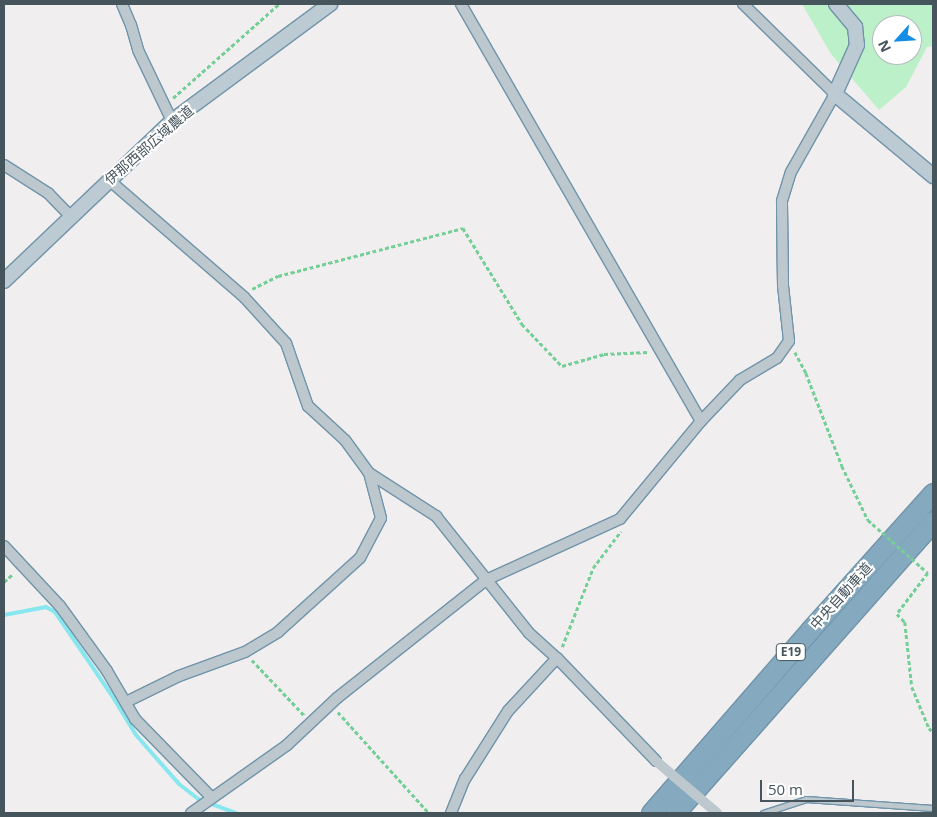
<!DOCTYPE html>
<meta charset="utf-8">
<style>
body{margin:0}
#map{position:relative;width:937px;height:817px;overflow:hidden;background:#f1eeef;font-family:"Open Sans","Noto Sans JP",sans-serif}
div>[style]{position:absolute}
.green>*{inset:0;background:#bcf0c9}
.stream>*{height:4px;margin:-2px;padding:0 2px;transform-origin:2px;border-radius:2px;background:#88e7ee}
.path>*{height:2.5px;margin-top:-1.25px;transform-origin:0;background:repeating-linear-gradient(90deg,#73cf95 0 4px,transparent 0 6.5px)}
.roads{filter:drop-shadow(1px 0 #7094aa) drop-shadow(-1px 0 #7094aa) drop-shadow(0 1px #7094aa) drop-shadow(0 -1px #7094aa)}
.lane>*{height:5px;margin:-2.5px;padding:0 2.5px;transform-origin:2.5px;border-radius:2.5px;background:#bcc8ce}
.street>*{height:10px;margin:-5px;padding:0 5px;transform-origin:5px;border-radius:5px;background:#bcc8ce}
.secondary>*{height:14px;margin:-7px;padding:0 7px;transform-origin:7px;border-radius:7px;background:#bccad3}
.highway>*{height:19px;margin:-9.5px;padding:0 9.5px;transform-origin:9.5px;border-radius:9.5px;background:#85a9bf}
.path-bridge>*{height:2.5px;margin-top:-1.25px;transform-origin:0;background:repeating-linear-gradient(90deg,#73cf95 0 4px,transparent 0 6.5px)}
.street-bridge>*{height:10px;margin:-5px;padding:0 5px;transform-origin:5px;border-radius:5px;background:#bcc8ce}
span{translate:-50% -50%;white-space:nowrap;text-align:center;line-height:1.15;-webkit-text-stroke:4px #fff;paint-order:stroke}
.shield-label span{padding:1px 4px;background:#fff;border:1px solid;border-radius:4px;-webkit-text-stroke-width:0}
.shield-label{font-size:12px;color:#46555c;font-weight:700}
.street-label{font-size:14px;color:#46555c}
.frame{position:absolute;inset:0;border:5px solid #46555c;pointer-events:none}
.north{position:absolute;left:872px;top:15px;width:50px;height:50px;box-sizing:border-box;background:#fff;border:1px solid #b5bbbe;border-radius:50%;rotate:244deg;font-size:14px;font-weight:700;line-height:20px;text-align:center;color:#46555c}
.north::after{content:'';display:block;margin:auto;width:18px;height:22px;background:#158de5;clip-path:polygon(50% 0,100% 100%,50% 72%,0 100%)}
.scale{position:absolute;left:760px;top:780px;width:94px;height:22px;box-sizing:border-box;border:2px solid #46555c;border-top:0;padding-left:6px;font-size:15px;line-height:18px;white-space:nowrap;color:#46555c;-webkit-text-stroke:4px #fff;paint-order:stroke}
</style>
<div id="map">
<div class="green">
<div style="clip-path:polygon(evenodd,802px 4px,933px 4px,933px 46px,927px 47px,906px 87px,879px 110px,831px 54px,802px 4px,882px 25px,912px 25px,912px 55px,882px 55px,882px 25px)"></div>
</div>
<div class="stream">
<div style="left:4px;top:615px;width:43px;rotate:-10.8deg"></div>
<div style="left:46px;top:607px;width:10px;rotate:29deg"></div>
<div style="left:55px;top:612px;width:99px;rotate:55.7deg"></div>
<div style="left:111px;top:694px;width:48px;rotate:58.6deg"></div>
<div style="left:136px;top:735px;width:65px;rotate:48.7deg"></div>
<div style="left:179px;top:784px;width:24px;rotate:38deg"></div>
<div style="left:198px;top:799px;width:40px;rotate:20.2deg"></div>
</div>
<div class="path">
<div style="left:173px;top:98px;width:142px;rotate:-41.6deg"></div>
<div style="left:252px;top:289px;width:29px;rotate:-27deg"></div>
<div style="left:278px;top:276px;width:191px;rotate:-14.5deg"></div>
<div style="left:463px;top:228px;width:113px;rotate:58.4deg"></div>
<div style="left:522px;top:324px;width:58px;rotate:46.4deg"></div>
<div style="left:562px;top:366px;width:44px;rotate:-15.9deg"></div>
<div style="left:604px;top:354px;width:44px;rotate:-2.6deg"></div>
<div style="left:795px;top:352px;width:24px;rotate:62deg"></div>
<div style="left:806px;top:373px;width:100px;rotate:68.8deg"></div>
<div style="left:842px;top:466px;width:60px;rotate:64.3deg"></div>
<div style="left:928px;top:573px;width:51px;rotate:127.1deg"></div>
<div style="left:897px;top:614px;width:11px;rotate:45deg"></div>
<div style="left:905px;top:622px;width:65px;rotate:83.9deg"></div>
<div style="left:912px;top:687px;width:44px;rotate:67.5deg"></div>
<div style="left:929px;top:728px;width:6px;rotate:45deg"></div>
<div style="left:4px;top:582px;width:13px;rotate:-42deg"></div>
<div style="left:562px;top:647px;width:85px;rotate:-68.6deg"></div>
<div style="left:593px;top:568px;width:46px;rotate:-52.9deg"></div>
<div style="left:252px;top:660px;width:77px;rotate:46.6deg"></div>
<div style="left:338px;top:712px;width:136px;rotate:48deg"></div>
</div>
<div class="roads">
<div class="lane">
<div style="left:763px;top:813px;width:45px;rotate:-18deg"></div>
<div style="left:806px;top:799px;width:127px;rotate:4.1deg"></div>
</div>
<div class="street">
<div style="left:122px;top:4px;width:23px;rotate:67deg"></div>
<div style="left:131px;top:25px;width:26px;rotate:74deg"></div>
<div style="left:138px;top:50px;width:79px;rotate:64.4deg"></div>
<div style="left:461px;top:4px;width:481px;rotate:60.1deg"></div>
<div style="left:4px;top:165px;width:52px;rotate:32.5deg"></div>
<div style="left:48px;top:193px;width:32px;rotate:46deg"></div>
<div style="left:109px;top:180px;width:179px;rotate:40.9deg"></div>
<div style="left:244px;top:297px;width:62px;rotate:47.6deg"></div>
<div style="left:286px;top:343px;width:67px;rotate:70.8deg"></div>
<div style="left:308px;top:406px;width:50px;rotate:42.6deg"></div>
<div style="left:345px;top:440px;width:41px;rotate:54deg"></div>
<div style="left:369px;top:473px;width:80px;rotate:32.7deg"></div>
<div style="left:436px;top:516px;width:149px;rotate:51.5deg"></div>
<div style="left:529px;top:633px;width:38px;rotate:42deg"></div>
<div style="left:557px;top:658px;width:143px;rotate:46.1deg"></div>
<div style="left:4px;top:546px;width:82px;rotate:47deg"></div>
<div style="left:60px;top:606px;width:80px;rotate:54.1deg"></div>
<div style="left:107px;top:671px;width:56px;rotate:59.7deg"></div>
<div style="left:135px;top:719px;width:110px;rotate:45.7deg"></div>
<div style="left:126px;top:702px;width:59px;rotate:-26.1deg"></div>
<div style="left:179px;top:676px;width:70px;rotate:-20deg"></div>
<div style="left:245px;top:652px;width:39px;rotate:-31deg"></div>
<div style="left:278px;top:632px;width:110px;rotate:-42.1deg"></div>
<div style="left:360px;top:558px;width:45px;rotate:-62.3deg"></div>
<div style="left:381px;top:518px;width:47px;rotate:-104.9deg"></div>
<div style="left:191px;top:813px;width:118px;rotate:-35.3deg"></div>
<div style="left:287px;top:745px;width:69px;rotate:-43.2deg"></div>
<div style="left:337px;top:698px;width:190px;rotate:-38.4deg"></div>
<div style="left:486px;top:580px;width:147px;rotate:-24.5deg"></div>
<div style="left:620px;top:519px;width:127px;rotate:-50.4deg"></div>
<div style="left:701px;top:421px;width:57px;rotate:-46.4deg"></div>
<div style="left:740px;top:380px;width:43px;rotate:-30.7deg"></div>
<div style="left:777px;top:358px;width:21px;rotate:-55deg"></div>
<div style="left:789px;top:341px;width:55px;rotate:-96.2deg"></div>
<div style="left:783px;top:286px;width:85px;rotate:-90.7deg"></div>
<div style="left:782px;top:201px;width:30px;rotate:-73deg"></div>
<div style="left:791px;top:172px;width:90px;rotate:-60.6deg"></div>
<div style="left:835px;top:94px;width:129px;rotate:-135.6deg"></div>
<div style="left:451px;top:813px;width:37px;rotate:-68deg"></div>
<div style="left:465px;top:779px;width:80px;rotate:-57.7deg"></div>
<div style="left:508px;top:711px;width:72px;rotate:-47.2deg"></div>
</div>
<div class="secondary">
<div style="left:836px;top:4px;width:30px;rotate:50deg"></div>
<div style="left:855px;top:27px;width:18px;rotate:84deg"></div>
<div style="left:857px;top:45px;width:54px;rotate:114.2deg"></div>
<div style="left:835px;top:94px;width:128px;rotate:39.9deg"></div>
<div style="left:4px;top:281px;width:232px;rotate:-43.6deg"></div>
<div style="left:172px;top:121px;width:197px;rotate:-36.5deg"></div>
</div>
<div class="highway">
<div style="left:651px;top:813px;width:242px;rotate:-49deg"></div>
<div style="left:810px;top:630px;width:184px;rotate:-48.1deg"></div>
<div style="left:675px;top:813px;width:390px;rotate:-48.5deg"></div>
</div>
</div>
<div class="path-bridge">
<div style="left:868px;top:520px;width:80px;rotate:41.5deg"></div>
</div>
<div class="street-bridge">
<div style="left:656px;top:761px;width:80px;rotate:40.4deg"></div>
</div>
<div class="shield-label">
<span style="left:791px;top:652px">E19</span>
</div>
<div class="street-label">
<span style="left:149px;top:145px;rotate:-41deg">伊那西部広域農道</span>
<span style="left:841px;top:596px;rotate:-48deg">中央自動車道</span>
</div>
<div class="frame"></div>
<div class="north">N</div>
<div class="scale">50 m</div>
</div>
